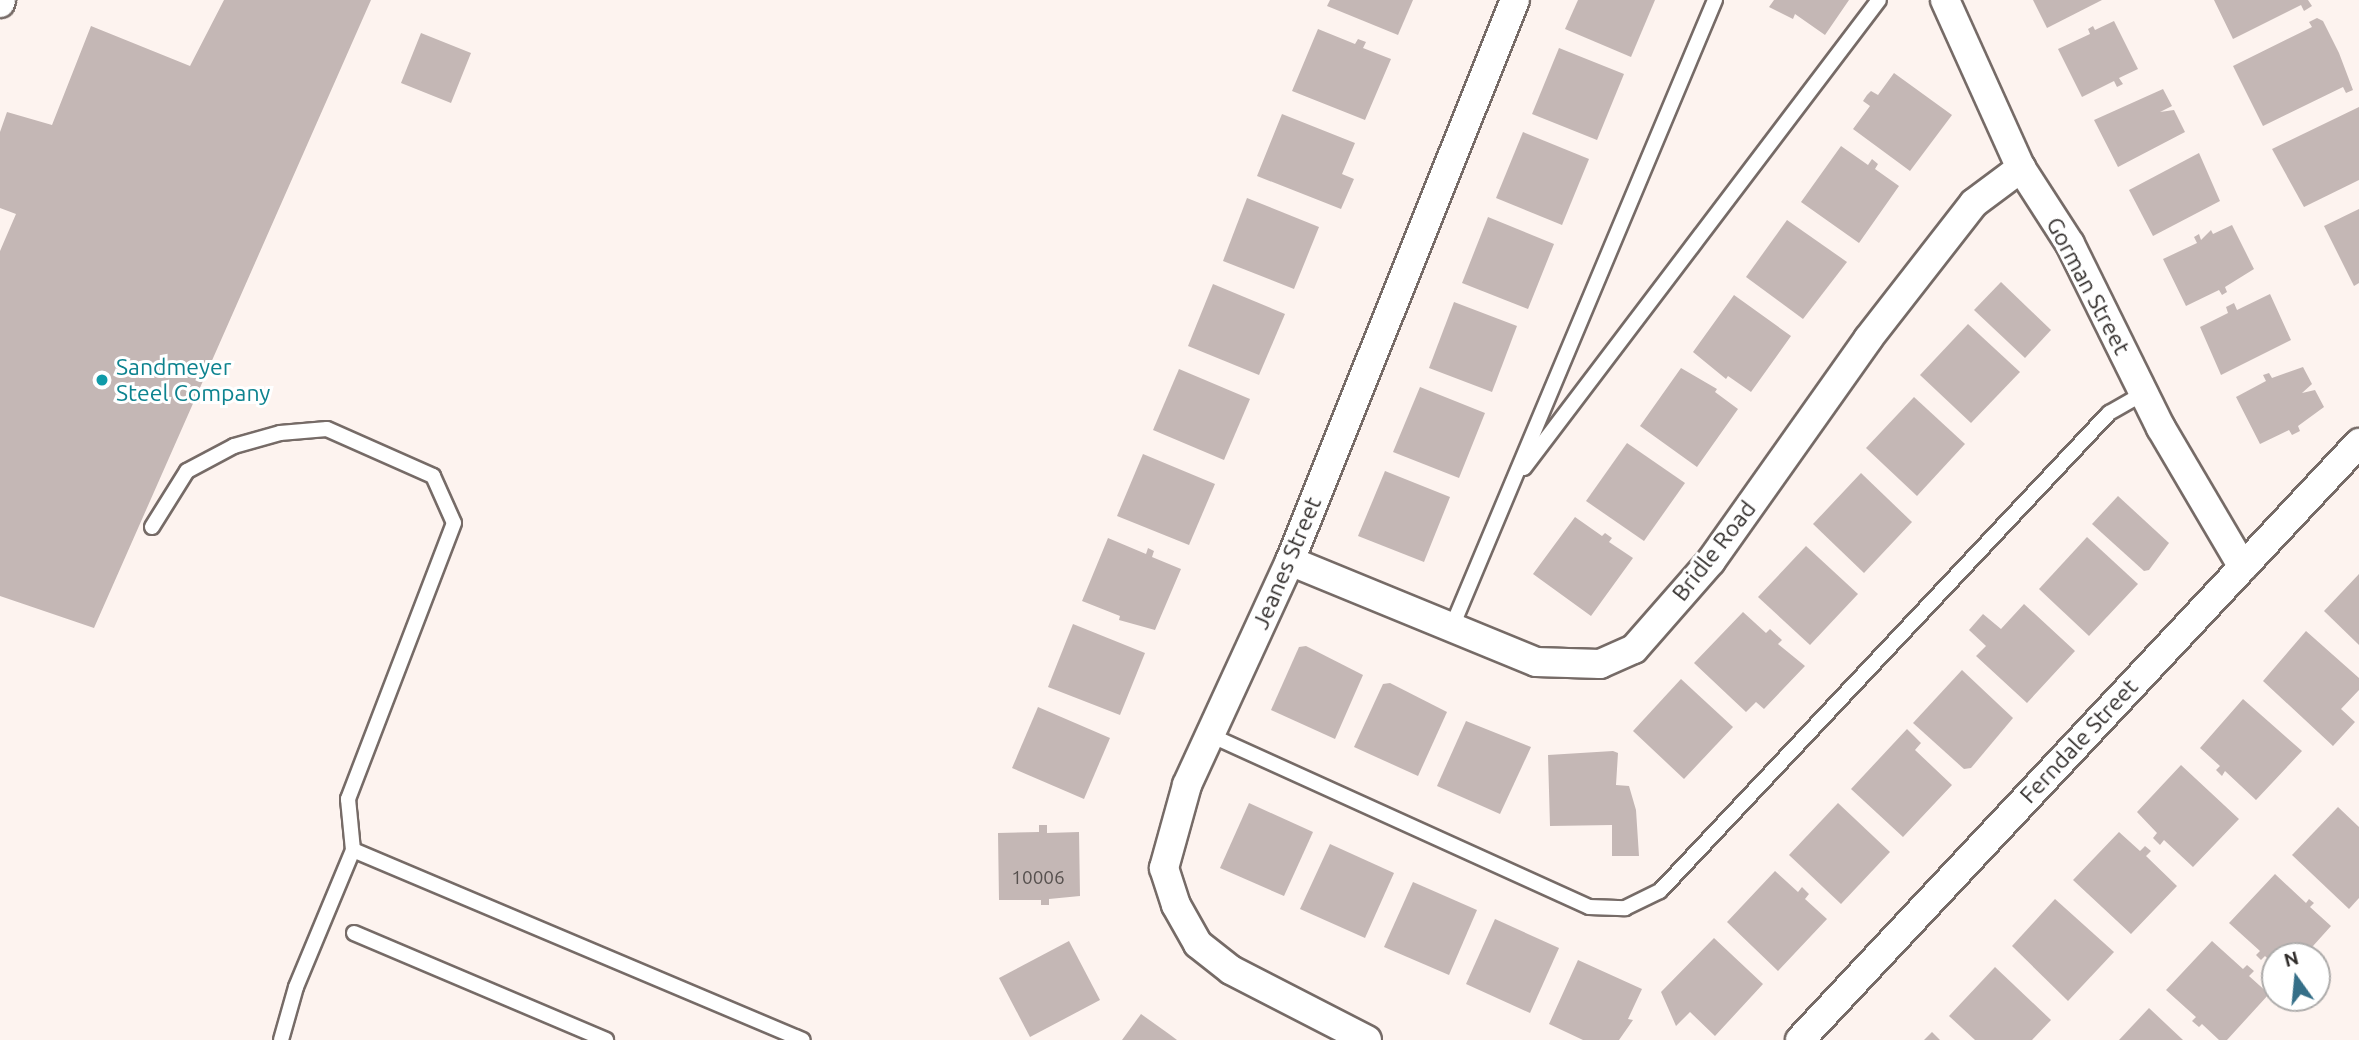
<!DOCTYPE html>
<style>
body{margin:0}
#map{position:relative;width:2359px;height:1040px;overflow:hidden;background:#fdf3ef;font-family:Ubuntu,sans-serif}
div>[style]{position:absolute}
.building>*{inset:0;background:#c4b7b5}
.roads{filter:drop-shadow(2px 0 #766b67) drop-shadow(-2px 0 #766b67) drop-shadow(0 2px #766b67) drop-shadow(0 -2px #766b67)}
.lane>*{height:14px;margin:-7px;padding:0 7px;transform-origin:7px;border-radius:7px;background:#fff}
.street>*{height:28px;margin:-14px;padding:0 14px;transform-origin:14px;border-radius:14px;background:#fff}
.dots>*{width:19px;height:19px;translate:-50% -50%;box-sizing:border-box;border:4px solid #fff;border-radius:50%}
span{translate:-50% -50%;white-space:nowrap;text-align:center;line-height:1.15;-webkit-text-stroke:6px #fff;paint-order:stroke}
.number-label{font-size:19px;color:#56504e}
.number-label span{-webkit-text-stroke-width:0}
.street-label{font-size:23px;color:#312d2b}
.culture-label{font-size:23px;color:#0d838f}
.left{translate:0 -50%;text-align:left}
.north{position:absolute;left:2261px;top:942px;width:70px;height:70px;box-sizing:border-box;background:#fff;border:2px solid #adabaa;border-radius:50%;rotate:345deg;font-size:19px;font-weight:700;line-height:28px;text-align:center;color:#312d2b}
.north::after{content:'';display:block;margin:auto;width:24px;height:32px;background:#356f88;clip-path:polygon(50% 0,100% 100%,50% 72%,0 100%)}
</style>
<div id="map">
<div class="building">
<div style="clip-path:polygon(224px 0,371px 0,94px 628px,0 596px,0 251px,16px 214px,0 208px,0 132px,7px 112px,52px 125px,91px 26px,190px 66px)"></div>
<div style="clip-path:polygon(1330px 0,1413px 0,1398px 35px,1327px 6px)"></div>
<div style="clip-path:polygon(1578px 0,1655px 0,1631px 57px,1565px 29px)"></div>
<div style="clip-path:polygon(1774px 0,1849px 0,1825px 35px,1795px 14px,1793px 19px,1769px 7px)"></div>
<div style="clip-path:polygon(2033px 0,2102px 0,2047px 28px)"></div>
<div style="clip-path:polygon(2214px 0,2308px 0,2312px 6px,2304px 11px,2301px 5px,2233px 39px)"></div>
<div style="clip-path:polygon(2317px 18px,2323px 21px,2339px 53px,2353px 90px,2346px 93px,2343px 87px,2263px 126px,2233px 66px,2312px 27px,2309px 22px)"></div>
<div style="clip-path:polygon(2114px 21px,2138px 69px,2119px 78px,2123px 84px,2117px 87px,2114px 81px,2082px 97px,2058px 49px,2090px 34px,2088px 29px,2093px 26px,2095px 30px)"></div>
<div style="clip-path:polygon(1318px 29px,1355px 44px,1358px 39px,1366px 42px,1363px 48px,1391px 59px,1365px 120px,1292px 91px)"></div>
<div style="clip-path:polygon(421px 33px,471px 53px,451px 103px,401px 83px)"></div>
<div style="clip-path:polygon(1559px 48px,1624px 74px,1597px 140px,1532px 114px)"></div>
<div style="clip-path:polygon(1894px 73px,1952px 115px,1910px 171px,1853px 129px,1870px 106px,1863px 101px,1867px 95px,1871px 91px,1878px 95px)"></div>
<div style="clip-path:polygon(2163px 89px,2172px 106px,2160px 112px,2174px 110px,2185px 132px,2118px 167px,2094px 120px)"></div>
<div style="clip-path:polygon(2359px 107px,2359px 180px,2304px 207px,2272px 149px)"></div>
<div style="clip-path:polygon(1282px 114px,1355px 143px,1342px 174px,1354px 179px,1341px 209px,1257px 176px)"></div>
<div style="clip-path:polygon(1523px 132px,1589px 159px,1562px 225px,1496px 198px)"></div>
<div style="clip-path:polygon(1841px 146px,1868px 165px,1872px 159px,1878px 164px,1875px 169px,1899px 186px,1859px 243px,1801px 202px)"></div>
<div style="clip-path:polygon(2199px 153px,2220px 201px,2153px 236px,2129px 190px)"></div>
<div style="clip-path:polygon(1247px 198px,1319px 227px,1294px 289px,1223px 261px)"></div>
<div style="clip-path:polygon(2359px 209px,2359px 283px,2354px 286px,2324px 226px)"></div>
<div style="clip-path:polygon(1488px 217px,1554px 244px,1528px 309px,1462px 283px)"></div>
<div style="clip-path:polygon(1787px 220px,1847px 262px,1803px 319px,1746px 277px)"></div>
<div style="clip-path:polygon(2232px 225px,2254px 269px,2225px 287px,2227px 292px,2222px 295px,2219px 290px,2186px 306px,2163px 259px,2197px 243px,2194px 237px,2199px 234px,2201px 240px,2211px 230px,2213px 234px)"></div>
<div style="clip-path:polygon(2001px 282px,2051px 330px,2025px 358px,1974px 310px)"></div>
<div style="clip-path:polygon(1213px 284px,1285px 314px,1259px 375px,1188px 346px)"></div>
<div style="clip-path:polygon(2270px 294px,2291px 340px,2221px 375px,2200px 327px,2228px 313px,2226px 307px,2234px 303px,2237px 310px)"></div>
<div style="clip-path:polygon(1734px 295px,1791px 336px,1751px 392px,1728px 376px,1726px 379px,1693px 352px)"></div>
<div style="clip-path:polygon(1454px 302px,1517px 326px,1492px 392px,1429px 368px)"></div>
<div style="clip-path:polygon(1968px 324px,2020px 372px,1971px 423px,1920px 375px)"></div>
<div style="clip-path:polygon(2303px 367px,2312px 384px,2302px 393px,2315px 390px,2324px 407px,2298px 426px,2300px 431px,2292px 435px,2289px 430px,2260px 444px,2236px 397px,2266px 381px,2263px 375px,2269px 373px,2272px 378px)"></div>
<div style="clip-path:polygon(1681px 368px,1717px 389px,1715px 392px,1738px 409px,1697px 467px,1640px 426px)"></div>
<div style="clip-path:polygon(1179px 369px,1250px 399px,1224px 460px,1153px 430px)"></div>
<div style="clip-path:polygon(1420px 387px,1485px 413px,1459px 478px,1393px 452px)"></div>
<div style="clip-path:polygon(1914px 397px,1965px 444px,1917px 496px,1866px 448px)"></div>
<div style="clip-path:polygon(1627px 443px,1685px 483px,1644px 541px,1586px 501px)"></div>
<div style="clip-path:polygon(1143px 454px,1215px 484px,1189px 545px,1117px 516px)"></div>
<div style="clip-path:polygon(1385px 471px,1450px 497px,1424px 562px,1358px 536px)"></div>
<div style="clip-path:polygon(1861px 473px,1912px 522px,1864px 573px,1813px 524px)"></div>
<div style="clip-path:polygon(2118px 496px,2169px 543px,2149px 570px,2144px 571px,2092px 524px)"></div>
<div style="clip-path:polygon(1575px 517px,1602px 536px,1605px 533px,1612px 538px,1609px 542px,1633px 558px,1591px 616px,1533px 574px)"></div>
<div style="clip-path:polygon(2087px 537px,2138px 584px,2089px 636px,2039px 589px)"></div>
<div style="clip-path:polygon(1108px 538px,1146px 554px,1148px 548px,1154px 551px,1152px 557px,1181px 569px,1155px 630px,1119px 620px,1120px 616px,1082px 601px)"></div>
<div style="clip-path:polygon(1806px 546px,1858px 594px,1810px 645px,1758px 597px)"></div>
<div style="clip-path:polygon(2359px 574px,2359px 645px,2324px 611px)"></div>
<div style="clip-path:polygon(2024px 604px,2075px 651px,2027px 703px,1976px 656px,1986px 646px,1969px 630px,1983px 614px,2001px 629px)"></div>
<div style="clip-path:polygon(1743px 612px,1766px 633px,1770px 629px,1782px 640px,1778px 644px,1805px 666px,1764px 709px,1756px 702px,1746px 712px,1694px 663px)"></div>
<div style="clip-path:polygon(1073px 624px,1145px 653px,1120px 715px,1048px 687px)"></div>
<div style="clip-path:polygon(2306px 631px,2359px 678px,2359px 690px,2341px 709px,2355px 722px,2333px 746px,2263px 681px)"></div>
<div style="clip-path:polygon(1306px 646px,1363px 675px,1335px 739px,1271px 710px,1299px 647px)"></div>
<div style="clip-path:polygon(1962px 670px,2013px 718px,1971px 768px,1964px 769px,1913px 723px)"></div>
<div style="clip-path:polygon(1681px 679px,1733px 727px,1684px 779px,1633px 731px)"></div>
<div style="clip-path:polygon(1390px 683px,1447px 712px,1418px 776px,1354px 747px,1383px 684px)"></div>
<div style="clip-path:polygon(2243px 699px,2302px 751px,2256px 800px,2225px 771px,2222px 776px,2216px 770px,2220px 766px,2200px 748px)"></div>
<div style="clip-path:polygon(1038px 707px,1110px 738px,1084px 799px,1012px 768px)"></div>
<div style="clip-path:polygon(1466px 721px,1531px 747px,1500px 814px,1437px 786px)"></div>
<div style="clip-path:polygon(1907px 729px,1921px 743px,1915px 750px,1952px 785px,1903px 837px,1851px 789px)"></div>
<div style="clip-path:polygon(1613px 751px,1618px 753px,1616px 785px,1629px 786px,1636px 810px,1639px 856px,1612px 856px,1612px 825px,1550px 826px,1548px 755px)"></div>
<div style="clip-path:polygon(2181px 765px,2239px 819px,2193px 867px,2164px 840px,2160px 845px,2153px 838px,2157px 833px,2137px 812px)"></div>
<div style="clip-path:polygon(1249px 803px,1313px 832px,1284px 896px,1220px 868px)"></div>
<div style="clip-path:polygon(1838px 803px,1890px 852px,1841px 904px,1789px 855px)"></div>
<div style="clip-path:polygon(2338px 807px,2359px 827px,2359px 898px,2349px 909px,2292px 855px)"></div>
<div style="clip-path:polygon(1039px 825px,1047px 825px,1047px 833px,1079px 832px,1080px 896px,1049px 899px,1049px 905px,1041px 905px,1041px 900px,999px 900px,998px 833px,1039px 832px)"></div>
<div style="clip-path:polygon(2119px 832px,2140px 851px,2145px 846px,2151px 851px,2146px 856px,2177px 886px,2131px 934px,2073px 880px)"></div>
<div style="clip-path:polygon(1330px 844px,1394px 873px,1365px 938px,1300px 909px)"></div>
<div style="clip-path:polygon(1775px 871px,1798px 892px,1802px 887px,1809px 894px,1805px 899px,1827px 919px,1778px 971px,1727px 922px)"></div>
<div style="clip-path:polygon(2275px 874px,2306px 903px,2309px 899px,2314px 903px,2310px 907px,2331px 926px,2304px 956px,2275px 956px,2275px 966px,2265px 956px,2261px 960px,2256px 955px,2260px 951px,2229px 923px)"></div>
<div style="clip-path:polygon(1413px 882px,1477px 910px,1449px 975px,1384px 947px)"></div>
<div style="clip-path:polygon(2055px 899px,2114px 952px,2068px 1001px,2012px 946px)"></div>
<div style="clip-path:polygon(1495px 919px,1559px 948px,1530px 1013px,1466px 984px)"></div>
<div style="clip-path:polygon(1714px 938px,1763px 984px,1715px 1036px,1690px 1012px,1676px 1026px,1661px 992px)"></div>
<div style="clip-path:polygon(1069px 941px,1100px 1000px,1030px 1037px,999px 978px)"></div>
<div style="clip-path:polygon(2212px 941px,2243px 969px,2247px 965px,2254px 971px,2249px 976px,2269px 994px,2227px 1040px,2219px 1040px,2202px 1024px,2199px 1027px,2192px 1021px,2196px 1017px,2166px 990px)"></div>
<div style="clip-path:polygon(1578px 960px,1642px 989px,1628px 1019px,1633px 1020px,1619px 1040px,1583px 1040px,1549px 1024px)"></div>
<div style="clip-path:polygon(1995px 967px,2051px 1020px,2032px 1040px,1975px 1040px,1949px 1016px)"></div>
<div style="clip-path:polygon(2149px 1008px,2183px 1040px,2119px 1040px)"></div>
<div style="clip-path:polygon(1141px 1014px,1169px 1034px,1177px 1040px,1122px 1040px)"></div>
<div style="clip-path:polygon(1932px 1032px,1940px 1040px,1924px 1040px)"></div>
</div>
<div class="roads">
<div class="lane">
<div style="left:1524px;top:468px;width:587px;rotate:-52.82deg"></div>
<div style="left:152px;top:527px;width:66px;rotate:-58deg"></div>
<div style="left:187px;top:471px;width:53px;rotate:-28deg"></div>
<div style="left:234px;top:446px;width:48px;rotate:-15.8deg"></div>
<div style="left:280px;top:433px;width:47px;rotate:-4.9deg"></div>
<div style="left:327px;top:429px;width:116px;rotate:23.9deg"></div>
<div style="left:433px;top:476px;width:51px;rotate:65.9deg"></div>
<div style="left:454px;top:523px;width:296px;rotate:111deg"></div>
<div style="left:348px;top:799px;width:51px;rotate:84.4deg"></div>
<div style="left:1451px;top:629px;width:682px;rotate:-67.23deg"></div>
<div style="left:1210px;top:735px;width:416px;rotate:24.4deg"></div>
<div style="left:1589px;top:907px;width:36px;rotate:2deg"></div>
<div style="left:1625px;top:908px;width:39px;rotate:-26deg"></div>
<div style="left:1660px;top:891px;width:656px;rotate:-46.79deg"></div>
<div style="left:2109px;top:413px;width:40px;rotate:-29.7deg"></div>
<div style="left:354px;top:933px;width:274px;rotate:23deg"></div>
<div style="left:281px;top:1040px;width:55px;rotate:-74.2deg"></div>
<div style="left:296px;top:987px;width:148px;rotate:-67.4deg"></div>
<div style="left:353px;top:850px;width:488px;rotate:22.9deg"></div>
</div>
<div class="street">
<div style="left:1945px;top:0;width:184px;rotate:65.7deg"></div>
<div style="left:2021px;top:168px;width:90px;rotate:57.2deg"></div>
<div style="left:2070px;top:244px;width:205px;rotate:63.7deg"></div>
<div style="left:2161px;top:428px;width:161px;rotate:59.5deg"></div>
<div style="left:0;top:3px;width:3px;rotate:-72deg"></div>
<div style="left:1290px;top:561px;width:266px;rotate:22.3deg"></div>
<div style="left:1536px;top:662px;width:64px;rotate:1.8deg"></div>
<div style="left:1600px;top:664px;width:37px;rotate:-24deg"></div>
<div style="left:1634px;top:649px;width:117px;rotate:-48.8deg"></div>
<div style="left:1711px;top:561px;width:272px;rotate:-54.7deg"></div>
<div style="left:1868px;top:339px;width:172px;rotate:-52.1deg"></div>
<div style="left:1974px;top:203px;width:59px;rotate:-36.7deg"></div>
<div style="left:1367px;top:1040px;width:153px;rotate:-152.8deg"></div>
<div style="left:1231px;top:970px;width:42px;rotate:-141.8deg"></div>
<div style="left:1198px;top:944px;width:45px;rotate:-119.4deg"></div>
<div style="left:1176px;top:905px;width:39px;rotate:-108deg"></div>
<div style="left:1164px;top:868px;width:86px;rotate:-74.5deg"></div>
<div style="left:1187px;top:785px;width:247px;rotate:-65.3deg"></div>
<div style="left:1290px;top:561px;width:604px;rotate:-68.15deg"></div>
<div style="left:1800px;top:1040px;width:818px;rotate:-46.88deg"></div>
</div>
</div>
<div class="dots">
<div style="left:102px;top:380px;background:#0f9aa8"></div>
</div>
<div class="number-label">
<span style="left:1038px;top:878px">10006</span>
</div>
<div class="street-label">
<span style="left:2088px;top:286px;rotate:62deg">Gorman Street</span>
<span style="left:1714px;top:551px;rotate:-52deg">Bridle Road</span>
<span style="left:1287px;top:563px;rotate:-67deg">Jeanes Street</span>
<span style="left:2079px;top:741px;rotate:-47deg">Ferndale Street</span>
</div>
<div class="culture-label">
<span class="left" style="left:116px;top:380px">Sandmeyer<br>Steel Company</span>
</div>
<div class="north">N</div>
</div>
